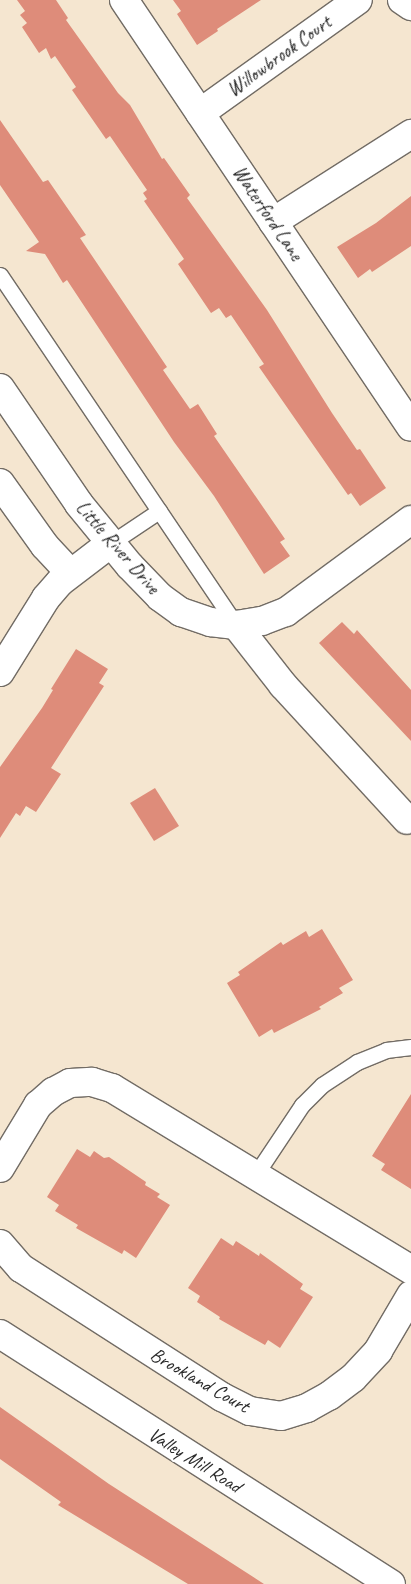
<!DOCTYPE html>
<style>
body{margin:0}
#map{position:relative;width:411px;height:1584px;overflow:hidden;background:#f5e6d0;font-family:Caveat,sans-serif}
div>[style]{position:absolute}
.building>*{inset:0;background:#de8c7a}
.roads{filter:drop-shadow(1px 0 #726c65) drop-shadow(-1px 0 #726c65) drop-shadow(0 1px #726c65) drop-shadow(0 -1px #726c65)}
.service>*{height:15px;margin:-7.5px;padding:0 7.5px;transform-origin:7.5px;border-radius:7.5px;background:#fff}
.minor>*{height:28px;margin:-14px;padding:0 14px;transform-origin:14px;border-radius:14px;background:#fff}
.tertiary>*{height:28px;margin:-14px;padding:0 14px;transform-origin:14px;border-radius:14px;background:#fff}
span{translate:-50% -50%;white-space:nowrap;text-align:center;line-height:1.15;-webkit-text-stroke:4px #fff;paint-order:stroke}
.street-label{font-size:20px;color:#2b2b2b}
</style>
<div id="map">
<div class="building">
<div style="clip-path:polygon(17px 0,56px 0,68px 18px,66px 20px,118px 93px,130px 105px,162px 159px,164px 158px,190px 195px,187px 198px,267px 310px,332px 413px,357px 450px,360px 449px,386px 488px,360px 506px,351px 493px,348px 495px,259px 367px,264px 364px,231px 315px,226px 318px,219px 308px,211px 313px,178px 264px,184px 259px,144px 201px,147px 199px,143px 193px,147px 190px,110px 136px,106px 139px,72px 90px,76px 87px,55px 56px,51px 59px,46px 48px,39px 53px,22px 27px,27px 23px,20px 15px,25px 11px)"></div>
<div style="clip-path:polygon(173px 0,261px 0,217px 29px,218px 31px,197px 45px,177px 14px,181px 11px)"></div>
<div style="clip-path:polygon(0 120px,43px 182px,48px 180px,86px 235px,80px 238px,167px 367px,163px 370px,190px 409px,198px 404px,217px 434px,214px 436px,285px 539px,280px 542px,290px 556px,264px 574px,214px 496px,174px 442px,67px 280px,63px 283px,45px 254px,26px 251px,39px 242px,0 185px)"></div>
<div style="clip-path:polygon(411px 196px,411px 246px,372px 272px,370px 269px,358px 278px,337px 247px,376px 223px)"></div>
<div style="clip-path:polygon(342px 622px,354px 634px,357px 630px,411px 690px,411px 741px,319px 643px)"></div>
<div style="clip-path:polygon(76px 649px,108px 669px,99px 683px,104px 686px,51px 768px,61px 774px,36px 812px,26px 806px,20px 816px,16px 813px,0 838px,0 767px,42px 708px,53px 690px,51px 689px)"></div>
<div style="clip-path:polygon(155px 788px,179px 826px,154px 841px,130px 803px)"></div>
<div style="clip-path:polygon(322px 929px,353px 980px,339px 988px,343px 993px,319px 1007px,321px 1009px,274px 1033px,272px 1029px,259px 1037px,227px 983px,240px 975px,238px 972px,281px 942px,283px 945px,306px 931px,309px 937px)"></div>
<div style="clip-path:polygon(411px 1094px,411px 1189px,381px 1170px,385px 1164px,372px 1156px)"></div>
<div style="clip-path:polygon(77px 1149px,90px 1157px,94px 1151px,104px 1158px,109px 1157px,146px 1182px,145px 1185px,160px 1194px,157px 1197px,170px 1205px,136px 1258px,124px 1250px,122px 1254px,76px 1228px,78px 1225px,55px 1211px,59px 1205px,47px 1197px)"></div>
<div style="clip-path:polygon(221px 1238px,233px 1246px,236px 1241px,259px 1256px,260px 1253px,303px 1284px,300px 1289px,313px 1297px,280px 1348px,268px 1340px,265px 1345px,219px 1319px,220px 1317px,197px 1302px,200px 1296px,188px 1288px)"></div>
<div style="clip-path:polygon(0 1407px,109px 1484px,264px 1584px,188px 1584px,58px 1505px,61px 1502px,0 1459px)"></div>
</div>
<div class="roads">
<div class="service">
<div style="left:0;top:275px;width:422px;rotate:56deg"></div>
<div style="left:111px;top:543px;width:58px;rotate:-33.7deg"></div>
<div style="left:256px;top:1174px;width:83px;rotate:-56.3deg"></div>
<div style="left:302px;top:1105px;width:28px;rotate:-45deg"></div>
<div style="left:322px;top:1085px;width:42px;rotate:-33.3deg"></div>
<div style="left:357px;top:1062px;width:31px;rotate:-22deg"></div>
<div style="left:386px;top:1050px;width:25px;rotate:-7deg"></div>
</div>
<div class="minor">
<div style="left:124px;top:0;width:514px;rotate:56.09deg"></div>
<div style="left:402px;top:0;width:11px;rotate:34deg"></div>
<div style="left:200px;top:113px;width:194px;rotate:-35.6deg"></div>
<div style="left:273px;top:222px;width:164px;rotate:-32.5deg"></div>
<div style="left:0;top:388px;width:140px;rotate:55.7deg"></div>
<div style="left:79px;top:504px;width:80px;rotate:50.6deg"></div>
<div style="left:130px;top:566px;width:43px;rotate:45.9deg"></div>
<div style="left:160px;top:597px;width:26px;rotate:36deg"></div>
<div style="left:181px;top:612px;width:31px;rotate:19deg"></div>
<div style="left:210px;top:622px;width:26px;rotate:7deg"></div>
<div style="left:236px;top:625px;width:26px;rotate:-9deg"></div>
<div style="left:262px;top:621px;width:26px;rotate:-21deg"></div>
<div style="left:286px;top:612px;width:155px;rotate:-36.4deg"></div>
<div style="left:0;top:483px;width:77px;rotate:54.5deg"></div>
<div style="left:45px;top:546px;width:37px;rotate:47deg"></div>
<div style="left:236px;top:625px;width:76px;rotate:51.9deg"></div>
<div style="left:283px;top:685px;width:183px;rotate:47.4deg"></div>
<div style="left:0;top:672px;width:87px;rotate:-58.1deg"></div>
<div style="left:46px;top:598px;width:21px;rotate:-49deg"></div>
<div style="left:60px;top:582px;width:64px;rotate:-37.4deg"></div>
<div style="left:0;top:1168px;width:74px;rotate:-58.9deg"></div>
<div style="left:38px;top:1105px;width:20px;rotate:-41deg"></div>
<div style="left:53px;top:1092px;width:19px;rotate:-28deg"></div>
<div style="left:70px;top:1083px;width:22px;rotate:-3deg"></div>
<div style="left:92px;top:1082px;width:21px;rotate:17deg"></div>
<div style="left:112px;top:1088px;width:350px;rotate:31.3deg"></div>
<div style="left:0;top:1244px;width:32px;rotate:49deg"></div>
<div style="left:21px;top:1268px;width:239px;rotate:32.7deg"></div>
<div style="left:222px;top:1397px;width:31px;rotate:27deg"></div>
<div style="left:250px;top:1411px;width:31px;rotate:9deg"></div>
<div style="left:281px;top:1416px;width:27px;rotate:-17deg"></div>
<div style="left:307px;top:1408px;width:25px;rotate:-29deg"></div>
<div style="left:329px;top:1396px;width:30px;rotate:-37deg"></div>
<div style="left:353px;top:1378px;width:37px;rotate:-47deg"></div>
<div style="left:378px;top:1351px;width:65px;rotate:-59.5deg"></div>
</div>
<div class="tertiary">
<div style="left:0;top:1334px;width:464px;rotate:32.6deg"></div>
</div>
</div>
<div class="street-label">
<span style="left:279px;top:56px;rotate:-36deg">Willowbrook Court</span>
<span style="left:268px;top:213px;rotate:56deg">Waterford Lane</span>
<span style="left:118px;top:547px;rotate:49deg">Little River Drive</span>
<span style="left:200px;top:1380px;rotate:30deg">Brookland Court</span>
<span style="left:195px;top:1460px;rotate:32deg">Valley Mill Road</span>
</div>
</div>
